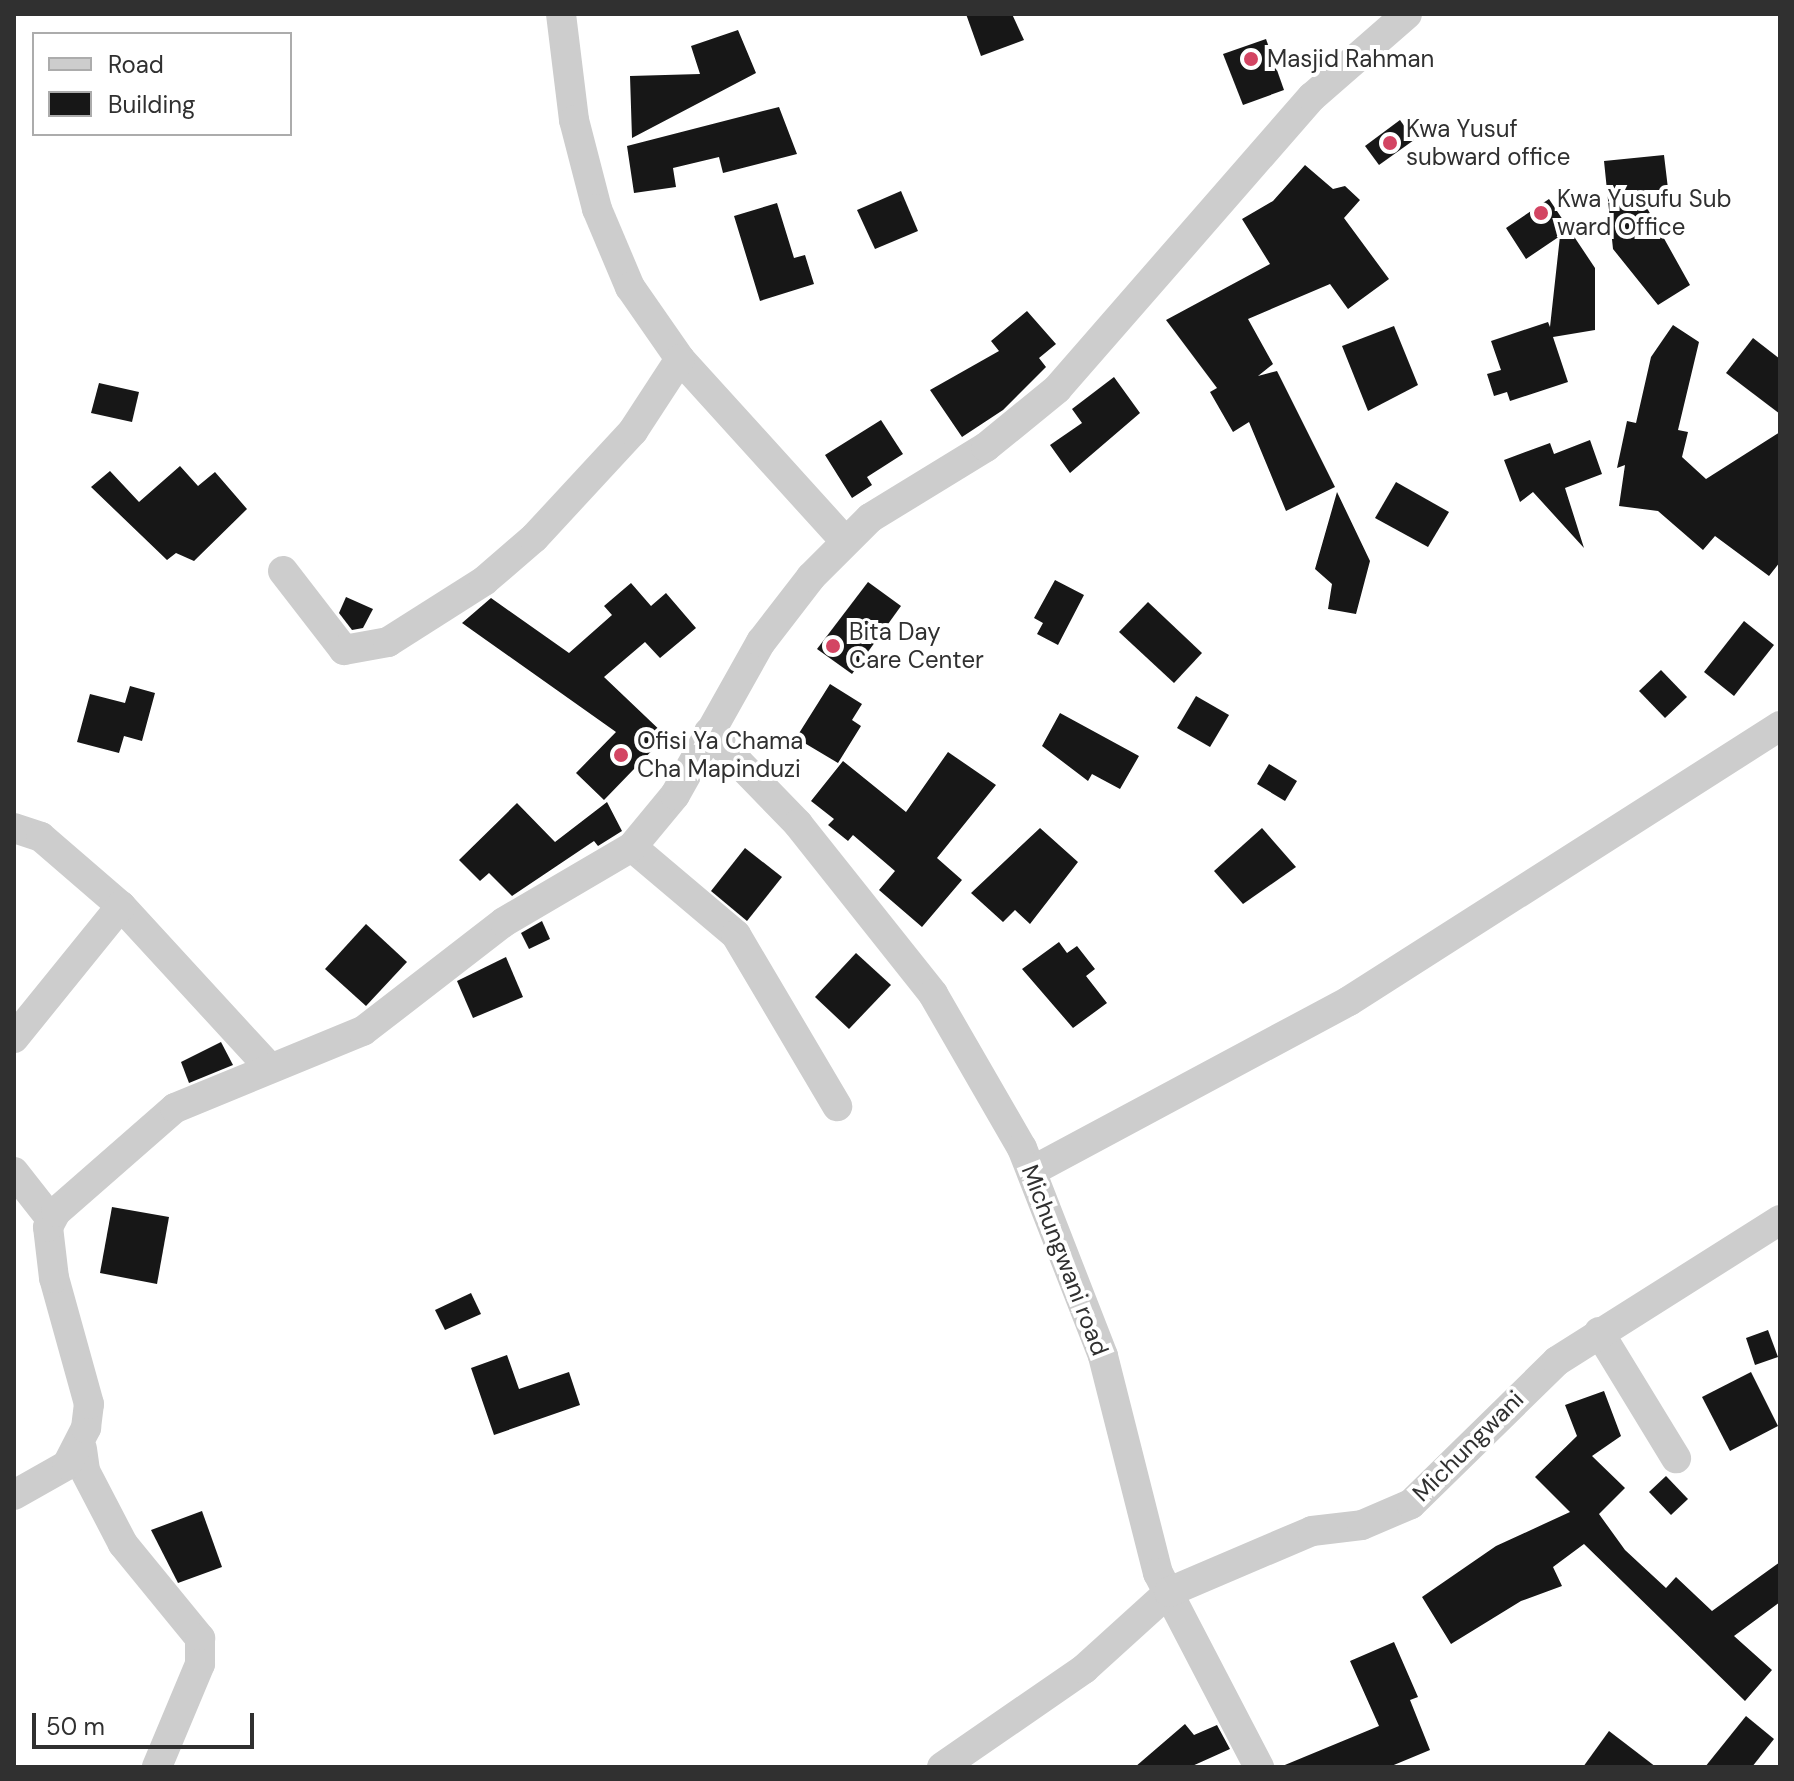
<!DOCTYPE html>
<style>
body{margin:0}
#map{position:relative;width:1794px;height:1781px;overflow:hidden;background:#fff;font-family:"DM Sans",sans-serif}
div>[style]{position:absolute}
.building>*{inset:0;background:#171717}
.street>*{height:30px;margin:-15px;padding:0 15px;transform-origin:15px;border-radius:15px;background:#cdcdcd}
.dots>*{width:22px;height:22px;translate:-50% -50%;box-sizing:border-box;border:4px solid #fff;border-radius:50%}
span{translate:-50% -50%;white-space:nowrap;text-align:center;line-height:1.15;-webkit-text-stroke:8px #fff;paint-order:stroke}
.poi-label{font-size:24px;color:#303030}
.left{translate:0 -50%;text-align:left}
.street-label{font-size:24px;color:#303030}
.frame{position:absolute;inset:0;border:16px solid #303030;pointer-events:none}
.legend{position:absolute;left:32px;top:32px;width:260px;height:104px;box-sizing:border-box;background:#fff;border:2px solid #acacac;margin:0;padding:10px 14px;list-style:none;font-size:24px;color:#303030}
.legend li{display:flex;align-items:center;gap:16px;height:40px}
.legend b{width:40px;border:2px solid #acacac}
.scale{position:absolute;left:32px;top:1713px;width:222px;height:36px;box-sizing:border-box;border:4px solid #303030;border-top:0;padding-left:10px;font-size:24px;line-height:28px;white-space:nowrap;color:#303030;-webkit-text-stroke:6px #fff;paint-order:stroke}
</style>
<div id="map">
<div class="building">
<div style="clip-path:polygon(966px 14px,1012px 14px,1024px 40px,981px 56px)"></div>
<div style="clip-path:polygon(738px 30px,756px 73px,632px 138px,630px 76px,700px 74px,691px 46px)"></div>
<div style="clip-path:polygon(1266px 39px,1284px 90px,1243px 105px,1223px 54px)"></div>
<div style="clip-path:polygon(779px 107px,797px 154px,723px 173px,719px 157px,673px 168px,676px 187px,634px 193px,627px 146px)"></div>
<div style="clip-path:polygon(1400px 120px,1414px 140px,1379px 165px,1365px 146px)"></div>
<div style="clip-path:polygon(1664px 155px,1669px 197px,1642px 199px,1690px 285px,1658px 305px,1613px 249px,1604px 161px)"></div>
<div style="clip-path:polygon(1305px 165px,1333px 189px,1345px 186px,1360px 200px,1344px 218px,1389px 279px,1348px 309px,1330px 284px,1248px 319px,1273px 364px,1258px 376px,1277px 371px,1335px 487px,1286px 511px,1249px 422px,1233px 432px,1210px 392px,1217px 388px,1166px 320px,1270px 264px,1242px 219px,1273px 201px)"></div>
<div style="clip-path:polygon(901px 191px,918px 231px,875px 249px,857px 210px)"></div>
<div style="clip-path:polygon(1549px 199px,1595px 268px,1595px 330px,1553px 337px,1568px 382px,1510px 401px,1507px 392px,1494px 396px,1487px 374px,1501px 370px,1491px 341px,1548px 322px,1550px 327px,1560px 236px,1526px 259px,1506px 228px)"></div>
<div style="clip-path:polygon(777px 203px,794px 258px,805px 255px,814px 284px,760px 301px,734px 216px)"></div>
<div style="clip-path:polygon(1027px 311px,1056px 344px,1039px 358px,1046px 367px,1003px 410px,962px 437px,930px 390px,999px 351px,991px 341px)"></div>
<div style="clip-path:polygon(1673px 325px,1699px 342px,1678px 430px,1688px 432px,1682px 457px,1706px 479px,1780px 432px,1780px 562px,1769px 576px,1715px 536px,1703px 550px,1658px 511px,1619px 506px,1625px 465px,1617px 468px,1627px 421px,1636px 423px,1651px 357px)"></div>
<div style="clip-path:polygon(1394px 326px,1418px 385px,1368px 411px,1342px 346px)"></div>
<div style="clip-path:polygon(1753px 338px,1780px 359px,1780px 414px,1726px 373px)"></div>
<div style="clip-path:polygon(1114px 377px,1140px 413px,1070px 473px,1050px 445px,1082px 423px,1072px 409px)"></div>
<div style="clip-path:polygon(99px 383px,139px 392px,132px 422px,91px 413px)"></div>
<div style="clip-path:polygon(881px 420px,903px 454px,867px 477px,872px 485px,852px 498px,825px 455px)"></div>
<div style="clip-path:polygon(1590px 440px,1602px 474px,1565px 488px,1584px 548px,1533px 492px,1520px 502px,1504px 460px,1550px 443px,1554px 454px)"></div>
<div style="clip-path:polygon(180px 466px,198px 486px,215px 472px,247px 509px,194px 561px,176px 553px,167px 560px,91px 487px,110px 471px,139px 502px)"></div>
<div style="clip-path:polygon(1396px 482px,1449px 512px,1428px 547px,1375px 518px)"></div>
<div style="clip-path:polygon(1337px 492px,1370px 561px,1356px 614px,1328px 609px,1332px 584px,1315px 569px)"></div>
<div style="clip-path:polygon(1055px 580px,1084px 595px,1058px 645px,1037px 634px,1043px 623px,1034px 618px)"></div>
<div style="clip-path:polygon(868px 582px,901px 606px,852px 674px,817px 649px)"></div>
<div style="clip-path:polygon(631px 583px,651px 606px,666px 593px,696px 628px,660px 658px,645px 642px,604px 677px,666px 736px,604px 800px,576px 773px,616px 732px,462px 623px,491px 598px,569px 653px,612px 615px,604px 606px)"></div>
<div style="clip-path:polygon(346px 597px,373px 609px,363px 628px,352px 630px,339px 613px)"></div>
<div style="clip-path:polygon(1148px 602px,1202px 653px,1174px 683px,1119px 632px)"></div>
<div style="clip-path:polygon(1744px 621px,1774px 645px,1734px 696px,1704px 672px)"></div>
<div style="clip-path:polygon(1661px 670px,1687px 697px,1665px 718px,1639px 691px)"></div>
<div style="clip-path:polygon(830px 684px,862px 704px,852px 720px,861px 726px,838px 763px,796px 738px)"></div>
<div style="clip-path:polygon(130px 686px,155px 693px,142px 741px,124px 736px,119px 753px,77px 742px,90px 694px,125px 703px)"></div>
<div style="clip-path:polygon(1196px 696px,1229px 715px,1210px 747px,1177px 728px)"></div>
<div style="clip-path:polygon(1060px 713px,1139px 756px,1120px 789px,1092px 774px,1088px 781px,1042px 746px)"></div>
<div style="clip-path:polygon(948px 752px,996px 785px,937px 858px,962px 880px,922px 927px,879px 890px,895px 871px,853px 835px,848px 841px,828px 825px,834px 819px,811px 801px,843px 761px,906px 812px)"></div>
<div style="clip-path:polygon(1269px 764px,1297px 781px,1285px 801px,1257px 784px)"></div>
<div style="clip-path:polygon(607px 802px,622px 831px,598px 846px,594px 841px,512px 896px,489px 873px,480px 881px,459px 860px,517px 803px,555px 842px)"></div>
<div style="clip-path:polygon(1040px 828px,1078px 862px,1030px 924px,1015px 910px,1003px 922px,971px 893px)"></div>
<div style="clip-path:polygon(1262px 828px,1296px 867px,1243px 904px,1214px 871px)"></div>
<div style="clip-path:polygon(745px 848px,782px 877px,747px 921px,711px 891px)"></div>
<div style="clip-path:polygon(542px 921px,550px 939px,529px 949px,521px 933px)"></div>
<div style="clip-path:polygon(366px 924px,407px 962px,366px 1006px,325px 969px)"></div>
<div style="clip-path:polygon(1059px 942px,1067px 953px,1077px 946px,1095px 969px,1086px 976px,1107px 1003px,1073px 1028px,1022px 969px)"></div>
<div style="clip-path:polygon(856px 953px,891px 985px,849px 1029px,815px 997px)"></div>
<div style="clip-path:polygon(506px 957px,523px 997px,473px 1018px,457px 981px)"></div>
<div style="clip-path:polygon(221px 1042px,233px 1065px,189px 1083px,181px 1062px)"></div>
<div style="clip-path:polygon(112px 1207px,169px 1217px,157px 1284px,100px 1273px)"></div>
<div style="clip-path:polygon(471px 1293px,481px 1314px,445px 1330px,435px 1310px)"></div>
<div style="clip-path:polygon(1768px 1330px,1778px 1357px,1755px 1365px,1746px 1338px)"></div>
<div style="clip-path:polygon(507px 1355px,519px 1389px,569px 1372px,580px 1405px,494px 1435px,471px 1368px)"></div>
<div style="clip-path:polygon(1751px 1372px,1778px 1426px,1730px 1451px,1702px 1397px)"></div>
<div style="clip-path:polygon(1604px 1391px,1621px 1436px,1592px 1456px,1625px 1488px,1599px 1514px,1625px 1550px,1666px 1588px,1676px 1577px,1712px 1611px,1780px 1562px,1780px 1602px,1734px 1636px,1772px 1670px,1745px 1701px,1584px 1544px,1553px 1567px,1562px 1586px,1521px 1601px,1451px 1644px,1422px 1597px,1496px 1546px,1570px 1512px,1535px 1477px,1577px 1436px,1565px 1405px)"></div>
<div style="clip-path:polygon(1666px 1476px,1688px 1499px,1671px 1515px,1649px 1492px)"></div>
<div style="clip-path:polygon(202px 1511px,222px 1567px,178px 1583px,151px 1530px)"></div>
<div style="clip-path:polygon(1394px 1642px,1418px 1697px,1410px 1700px,1430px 1750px,1389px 1767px,1280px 1767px,1379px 1726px,1350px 1661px)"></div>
<div style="clip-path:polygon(1746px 1716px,1774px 1739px,1752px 1767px,1705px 1767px)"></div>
<div style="clip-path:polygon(1185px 1724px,1194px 1735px,1217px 1725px,1230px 1749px,1190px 1767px,1135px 1767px)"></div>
<div style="clip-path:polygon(1609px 1731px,1656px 1767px,1583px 1767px)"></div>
</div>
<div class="street">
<div style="left:561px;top:14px;width:107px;rotate:83deg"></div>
<div style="left:574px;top:120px;width:92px;rotate:75.5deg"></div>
<div style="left:597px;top:209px;width:85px;rotate:67.1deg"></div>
<div style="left:630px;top:287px;width:88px;rotate:55.2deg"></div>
<div style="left:680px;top:359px;width:246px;rotate:47.8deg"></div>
<div style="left:283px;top:571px;width:100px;rotate:52.3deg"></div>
<div style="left:344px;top:650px;width:45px;rotate:-10.3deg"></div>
<div style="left:388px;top:642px;width:114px;rotate:-32.4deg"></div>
<div style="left:484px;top:581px;width:66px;rotate:-40.7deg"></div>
<div style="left:534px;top:538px;width:146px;rotate:-47.2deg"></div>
<div style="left:633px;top:431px;width:86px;rotate:-56.9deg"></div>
<div style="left:709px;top:732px;width:128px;rotate:45.9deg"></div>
<div style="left:798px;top:824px;width:217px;rotate:51.5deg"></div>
<div style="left:933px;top:994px;width:178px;rotate:60deg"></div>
<div style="left:1022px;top:1148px;width:223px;rotate:68.7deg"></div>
<div style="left:1103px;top:1356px;width:224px;rotate:75.8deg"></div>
<div style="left:1158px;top:1573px;width:219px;rotate:62.5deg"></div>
<div style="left:14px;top:828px;width:28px;rotate:18deg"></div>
<div style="left:41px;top:837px;width:106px;rotate:40.8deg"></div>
<div style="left:121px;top:906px;width:216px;rotate:47.4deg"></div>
<div style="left:632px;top:847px;width:136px;rotate:40.2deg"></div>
<div style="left:736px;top:935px;width:199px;rotate:59.4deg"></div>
<div style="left:14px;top:1038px;width:170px;rotate:-51deg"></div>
<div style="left:1032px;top:1171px;width:360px;rotate:-28.2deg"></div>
<div style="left:1349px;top:1001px;width:511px;rotate:-32.54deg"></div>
<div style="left:14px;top:1172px;width:60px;rotate:51.8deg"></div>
<div style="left:1599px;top:1332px;width:148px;rotate:58.6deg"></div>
<div style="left:82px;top:1449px;width:22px;rotate:82deg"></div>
<div style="left:85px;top:1471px;width:82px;rotate:62.5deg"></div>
<div style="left:123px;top:1544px;width:122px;rotate:50.7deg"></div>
<div style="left:200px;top:1638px;width:26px;rotate:90deg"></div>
<div style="left:200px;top:1664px;width:112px;rotate:112.7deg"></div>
<div style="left:14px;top:1495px;width:61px;rotate:-29.5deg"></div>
<div style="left:67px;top:1465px;width:42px;rotate:-62.8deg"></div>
<div style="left:86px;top:1428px;width:24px;rotate:-83deg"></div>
<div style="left:89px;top:1404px;width:131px;rotate:-105.5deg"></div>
<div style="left:54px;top:1278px;width:51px;rotate:-96.7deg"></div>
<div style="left:48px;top:1227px;width:17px;rotate:-62deg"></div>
<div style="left:56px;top:1212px;width:158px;rotate:-41.2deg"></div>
<div style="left:175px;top:1108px;width:203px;rotate:-22.3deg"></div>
<div style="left:363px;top:1031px;width:178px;rotate:-37.7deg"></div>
<div style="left:504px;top:922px;width:148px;rotate:-30.4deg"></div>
<div style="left:632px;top:847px;width:67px;rotate:-50.4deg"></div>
<div style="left:675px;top:795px;width:176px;rotate:-60.7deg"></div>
<div style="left:761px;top:642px;width:82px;rotate:-52.4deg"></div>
<div style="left:811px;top:577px;width:83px;rotate:-45deg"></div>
<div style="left:870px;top:518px;width:136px;rotate:-31.5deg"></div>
<div style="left:986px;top:447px;width:92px;rotate:-39.2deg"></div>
<div style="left:1057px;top:389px;width:388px;rotate:-48.9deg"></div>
<div style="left:1312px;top:97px;width:126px;rotate:-41.1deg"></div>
<div style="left:942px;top:1767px;width:173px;rotate:-34.6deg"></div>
<div style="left:1084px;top:1669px;width:115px;rotate:-42.2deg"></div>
<div style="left:1169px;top:1592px;width:155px;rotate:-23.1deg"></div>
<div style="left:1312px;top:1531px;width:50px;rotate:-6.8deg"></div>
<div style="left:1362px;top:1525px;width:53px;rotate:-23.2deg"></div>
<div style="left:1411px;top:1504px;width:204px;rotate:-44.4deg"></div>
<div style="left:1557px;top:1361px;width:264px;rotate:-32.3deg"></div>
</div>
<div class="dots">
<div style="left:1251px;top:59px;background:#d34563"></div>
<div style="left:1390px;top:143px;background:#d34563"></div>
<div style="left:1541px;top:213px;background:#d34563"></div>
<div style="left:833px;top:646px;background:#d34563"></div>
<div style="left:621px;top:755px;background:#d34563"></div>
</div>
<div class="poi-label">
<span class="left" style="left:1267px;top:59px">Masjid Rahman</span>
<span class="left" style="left:1406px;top:143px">Kwa Yusuf<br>subward office</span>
<span class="left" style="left:1557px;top:213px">Kwa Yusufu Sub<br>ward Office</span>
<span class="left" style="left:849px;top:646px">Bita Day<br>Care Center</span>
<span class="left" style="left:637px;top:755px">Ofisi Ya Chama<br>Cha Mapinduzi</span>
</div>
<div class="street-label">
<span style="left:1065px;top:1260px;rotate:69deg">Michungwani road</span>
<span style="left:1468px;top:1446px;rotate:-45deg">Michungwani</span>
</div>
<div class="frame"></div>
<ul class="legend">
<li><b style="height:10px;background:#cdcdcd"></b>Road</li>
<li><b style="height:22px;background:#171717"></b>Building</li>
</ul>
<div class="scale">50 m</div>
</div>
